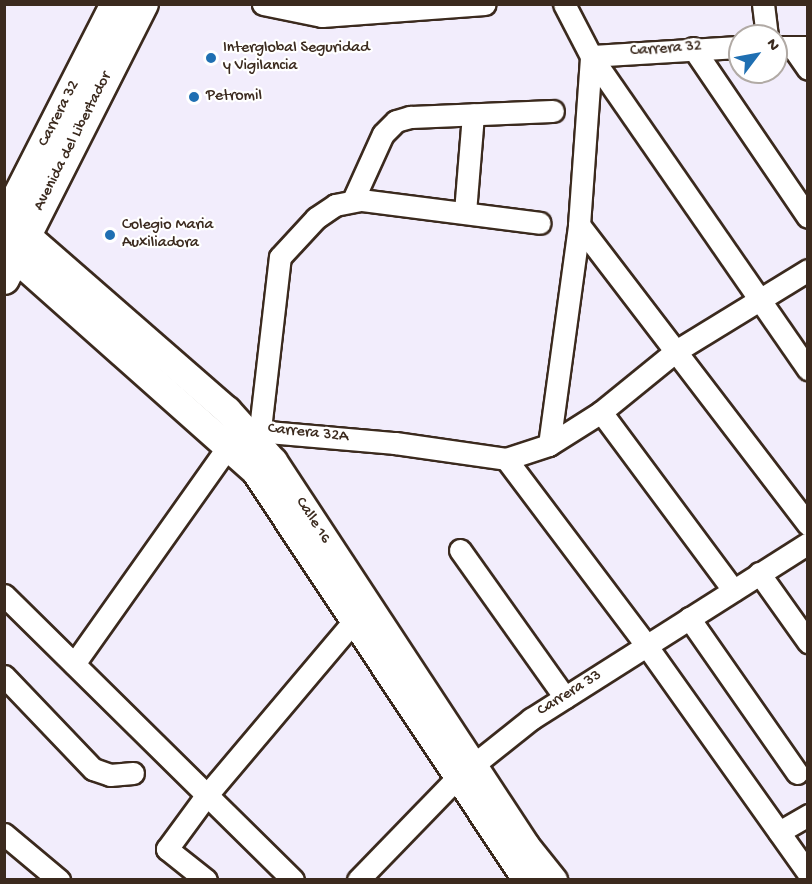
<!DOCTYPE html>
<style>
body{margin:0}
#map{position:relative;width:812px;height:884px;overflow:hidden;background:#f2edfc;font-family:"Gochi Hand",sans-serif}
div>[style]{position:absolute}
.roads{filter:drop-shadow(2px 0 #3b2a1e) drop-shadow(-2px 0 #3b2a1e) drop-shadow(0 2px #3b2a1e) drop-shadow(0 -2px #3b2a1e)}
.minor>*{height:21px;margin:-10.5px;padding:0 10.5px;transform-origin:10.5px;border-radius:10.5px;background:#fff}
.tertiary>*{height:27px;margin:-13.5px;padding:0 13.5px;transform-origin:13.5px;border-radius:13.5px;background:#fff}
.secondary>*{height:30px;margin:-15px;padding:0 15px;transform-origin:15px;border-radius:15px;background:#fff}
.dots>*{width:16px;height:16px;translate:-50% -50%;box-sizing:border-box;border:3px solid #fff;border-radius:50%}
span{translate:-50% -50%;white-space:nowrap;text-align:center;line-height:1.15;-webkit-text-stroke:4.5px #fff;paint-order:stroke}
.poi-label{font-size:16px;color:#3b2a1e}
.left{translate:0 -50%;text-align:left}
.street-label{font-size:16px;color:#3b2a1e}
.frame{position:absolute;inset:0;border:6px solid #3b2a1e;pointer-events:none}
.north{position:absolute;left:728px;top:24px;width:60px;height:60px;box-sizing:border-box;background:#fff;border:2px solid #b1aaa5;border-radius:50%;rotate:58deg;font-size:16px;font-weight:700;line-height:24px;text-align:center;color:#3b2a1e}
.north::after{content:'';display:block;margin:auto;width:21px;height:27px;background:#1f6fb2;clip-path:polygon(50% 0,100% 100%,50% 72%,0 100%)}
</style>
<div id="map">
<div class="roads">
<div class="minor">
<div style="left:263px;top:4px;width:60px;rotate:11.5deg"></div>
<div style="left:322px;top:16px;width:163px;rotate:-4.2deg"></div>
<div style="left:564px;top:4px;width:59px;rotate:62.6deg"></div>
<div style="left:591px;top:56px;width:381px;rotate:55.3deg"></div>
<div style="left:763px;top:4px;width:32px;rotate:83deg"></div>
<div style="left:776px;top:47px;width:32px"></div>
<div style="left:693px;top:48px;width:204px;rotate:55.8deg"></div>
<div style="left:794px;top:49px;width:24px;rotate:55deg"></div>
<div style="left:591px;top:56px;width:149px;rotate:-3.5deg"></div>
<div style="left:353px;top:200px;width:72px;rotate:-65.6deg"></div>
<div style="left:383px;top:134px;width:18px;rotate:-45deg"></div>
<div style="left:396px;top:121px;width:15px;rotate:-16deg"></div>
<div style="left:410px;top:117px;width:143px;rotate:-2.4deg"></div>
<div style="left:465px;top:212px;width:98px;rotate:-85.3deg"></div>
<div style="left:579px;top:225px;width:377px;rotate:52.6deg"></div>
<div style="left:601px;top:412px;width:222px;rotate:53.4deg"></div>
<div style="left:260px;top:429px;width:173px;rotate:-83.4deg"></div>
<div style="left:280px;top:257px;width:53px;rotate:-47.3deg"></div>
<div style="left:316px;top:218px;width:23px;rotate:-34deg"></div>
<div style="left:335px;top:205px;width:26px;rotate:-11deg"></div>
<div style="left:361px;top:200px;width:180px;rotate:7.3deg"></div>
<div style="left:549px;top:445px;width:222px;rotate:-82.2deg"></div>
<div style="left:579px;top:225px;width:169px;rotate:-85.9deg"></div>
<div style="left:506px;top:459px;width:233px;rotate:53deg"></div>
<div style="left:646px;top:645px;width:280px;rotate:54.6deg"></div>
<div style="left:460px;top:550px;width:181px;rotate:54.6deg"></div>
<div style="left:759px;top:573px;width:85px;rotate:54.6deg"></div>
<div style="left:4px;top:595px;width:406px;rotate:44.6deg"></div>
<div style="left:689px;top:618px;width:189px;rotate:55.1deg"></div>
<div style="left:74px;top:664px;width:268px;rotate:-54.7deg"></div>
<div style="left:229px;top:445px;width:22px;rotate:-43deg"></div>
<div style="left:245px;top:430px;width:151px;rotate:5deg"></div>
<div style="left:395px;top:443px;width:112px;rotate:8.2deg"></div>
<div style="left:506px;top:459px;width:45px;rotate:-18deg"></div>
<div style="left:549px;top:445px;width:62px;rotate:-32.4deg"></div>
<div style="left:601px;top:412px;width:97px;rotate:-39.1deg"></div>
<div style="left:676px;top:351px;width:155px;rotate:-31.5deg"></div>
<div style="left:4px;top:676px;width:129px;rotate:46.3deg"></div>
<div style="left:93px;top:769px;width:18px;rotate:19deg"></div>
<div style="left:110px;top:775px;width:23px;rotate:-5deg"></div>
<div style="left:779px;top:832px;width:34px;rotate:-30deg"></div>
<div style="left:4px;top:834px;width:72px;rotate:39.9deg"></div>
<div style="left:206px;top:880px;width:50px;rotate:-141.5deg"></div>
<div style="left:167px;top:849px;width:66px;rotate:-53.7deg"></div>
<div style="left:206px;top:796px;width:229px;rotate:-49.8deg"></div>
<div style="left:358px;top:880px;width:142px;rotate:-45.9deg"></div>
<div style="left:457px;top:778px;width:95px;rotate:-38.6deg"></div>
<div style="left:531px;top:719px;width:328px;rotate:-32.4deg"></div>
</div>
<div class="tertiary">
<div style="left:10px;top:221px;width:288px;rotate:41.1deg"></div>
<div style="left:227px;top:410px;width:69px;rotate:48deg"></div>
<div style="left:273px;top:461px;width:459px;rotate:56.7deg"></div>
<div style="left:525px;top:845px;width:45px;rotate:51.3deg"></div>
<div style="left:4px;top:248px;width:336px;rotate:41.6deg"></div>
<div style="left:255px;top:471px;width:491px;rotate:56.4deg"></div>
</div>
<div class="secondary">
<div style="left:4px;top:224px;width:247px;rotate:-63deg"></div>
<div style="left:4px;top:279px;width:308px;rotate:-63.2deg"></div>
</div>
</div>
<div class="dots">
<div style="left:211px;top:58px;background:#1f6fb2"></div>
<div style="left:194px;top:97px;background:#1f6fb2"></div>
<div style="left:110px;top:235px;background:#1f6fb2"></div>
</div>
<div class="poi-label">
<span class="left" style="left:223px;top:58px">Interglobal Seguridad<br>y Vigilancia</span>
<span class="left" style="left:206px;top:97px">Petromil</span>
<span class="left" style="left:122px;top:235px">Colegio Maria<br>Auxiliadora</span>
</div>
<div class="street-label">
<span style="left:666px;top:50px;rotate:-4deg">Carrera 32</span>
<span style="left:60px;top:114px;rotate:-63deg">Carrera 32</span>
<span style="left:74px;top:142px;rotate:-63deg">Avenida del Libertador</span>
<span style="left:308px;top:434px;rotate:6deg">Carrera 32A</span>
<span style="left:312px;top:521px;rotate:57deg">Calle 16</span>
<span style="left:570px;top:694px;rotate:-32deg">Carrera 33</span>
</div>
<div class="frame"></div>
<div class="north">N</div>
</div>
